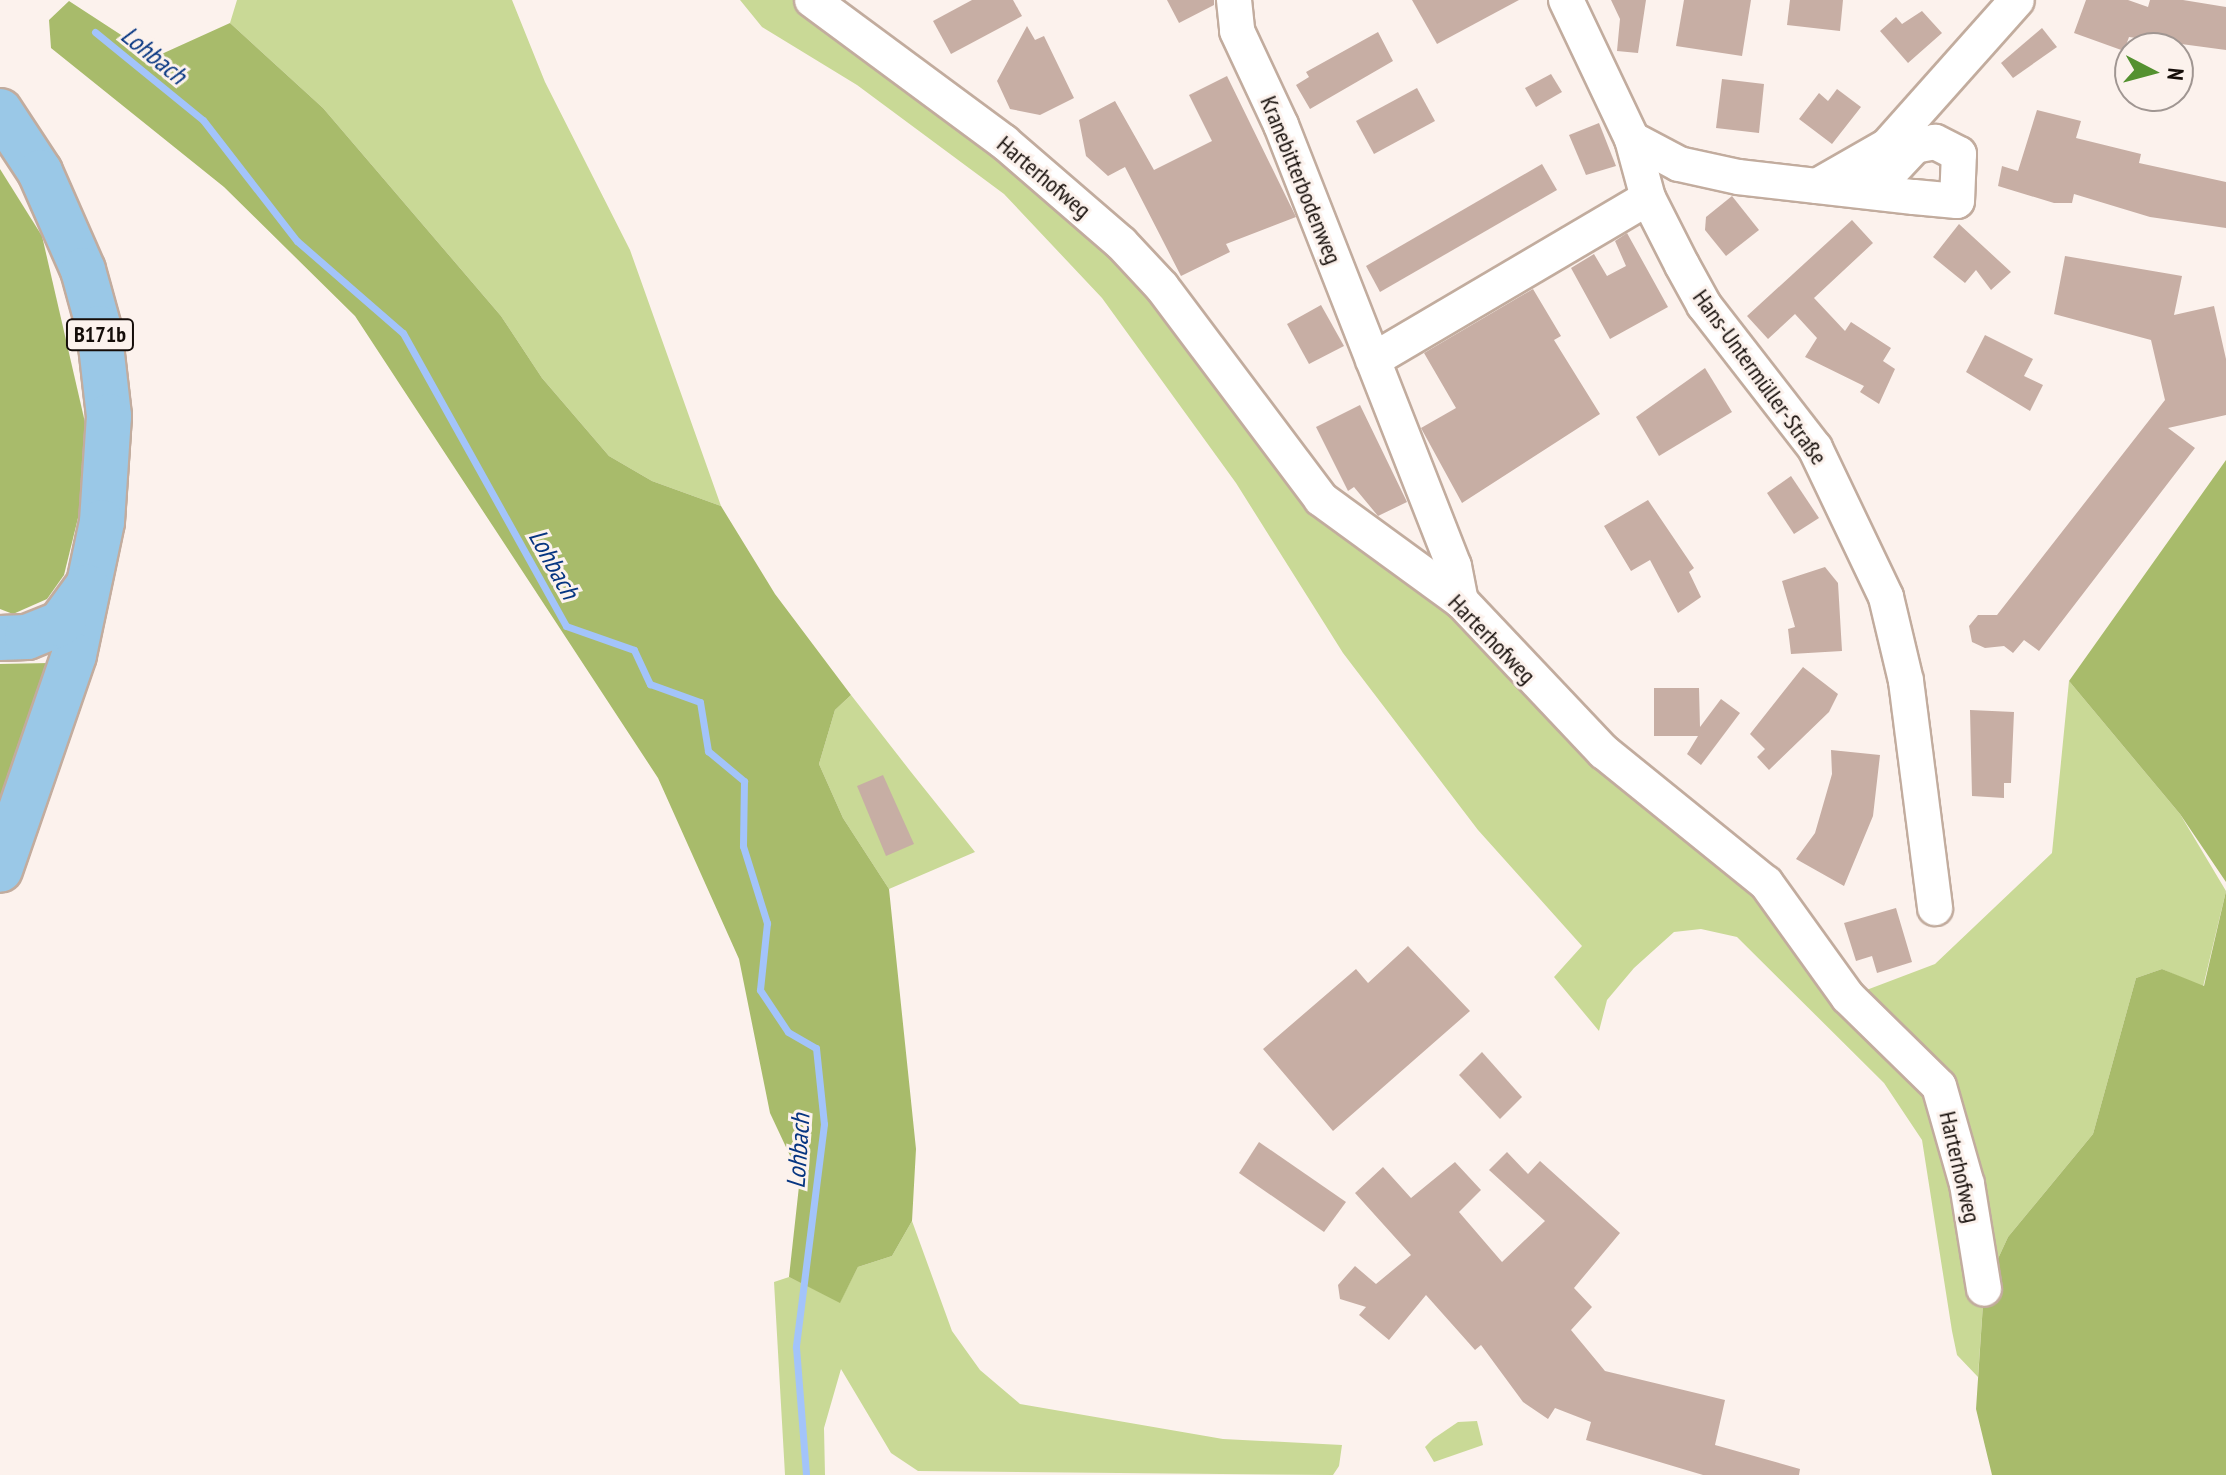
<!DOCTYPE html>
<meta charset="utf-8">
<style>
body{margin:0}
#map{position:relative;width:2226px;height:1475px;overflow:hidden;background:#fcf2ed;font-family:"PT Sans Narrow",sans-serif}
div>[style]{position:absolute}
.green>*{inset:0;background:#c9d996}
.forest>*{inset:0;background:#a8bb6b}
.stream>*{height:7px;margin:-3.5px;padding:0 3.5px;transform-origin:3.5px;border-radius:3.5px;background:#a3c4fa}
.building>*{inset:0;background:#c7aea4}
.roads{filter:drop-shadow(2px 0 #c2ac9e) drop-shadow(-2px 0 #c2ac9e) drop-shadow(0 2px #c2ac9e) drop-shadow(0 -2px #c2ac9e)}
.minor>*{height:34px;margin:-17px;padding:0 17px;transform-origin:17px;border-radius:17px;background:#fff}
.major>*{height:44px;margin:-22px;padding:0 22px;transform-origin:22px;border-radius:22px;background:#9ac8e7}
span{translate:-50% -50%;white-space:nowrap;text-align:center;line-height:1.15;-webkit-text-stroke:6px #fcf2ed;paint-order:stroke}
.shield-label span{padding:2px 6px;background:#fcf2ed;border:2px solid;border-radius:6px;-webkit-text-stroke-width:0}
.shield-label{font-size:22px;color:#150d09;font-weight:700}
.street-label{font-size:24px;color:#150d09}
.water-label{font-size:26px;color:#063581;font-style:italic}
.north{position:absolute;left:2114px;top:32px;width:80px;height:80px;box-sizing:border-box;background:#fcf2ed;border:2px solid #a09692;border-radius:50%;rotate:96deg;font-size:22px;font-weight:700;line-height:32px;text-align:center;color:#150d09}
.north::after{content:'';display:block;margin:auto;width:28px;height:36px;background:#549130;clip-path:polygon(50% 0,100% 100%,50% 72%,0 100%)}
</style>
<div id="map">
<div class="green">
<div style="clip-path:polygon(237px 0,512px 0,545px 82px,630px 250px,721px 506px,652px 481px,609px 456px,542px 378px,501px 316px,323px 108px,230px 23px)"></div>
<div style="clip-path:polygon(740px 0,812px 0,1071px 197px,1321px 499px,1701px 832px,1848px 997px,1935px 964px,2052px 853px,2069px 681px,2180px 814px,2226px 891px,2203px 987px,2162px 969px,2136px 978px,2093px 1134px,2008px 1237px,1984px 1289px,1978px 1377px,1957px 1355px,1952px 1331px,1922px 1140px,1884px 1083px,1737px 937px,1701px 929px,1674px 932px,1634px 968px,1607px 1000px,1599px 1031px,1554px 977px,1582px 946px,1478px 830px,1343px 653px,1236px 483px,1102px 298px,1004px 194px,857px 85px,762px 27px)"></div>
<div style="clip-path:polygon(851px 695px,911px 772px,975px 852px,889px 889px,843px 818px,819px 764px,835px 710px)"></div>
<div style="clip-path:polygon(912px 1221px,952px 1331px,980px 1370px,1020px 1404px,1223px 1439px,1342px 1445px,1339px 1466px,1333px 1475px,918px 1471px,891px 1453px,841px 1369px,824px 1428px,825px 1475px,785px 1475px,774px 1282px,789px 1277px,840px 1302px,858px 1267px,892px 1256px)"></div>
<div style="clip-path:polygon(1477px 1421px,1483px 1445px,1434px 1462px,1425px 1447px,1433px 1439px,1458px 1422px)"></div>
</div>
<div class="forest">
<div style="clip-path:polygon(69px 1px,155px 57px,230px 23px,323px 108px,501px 316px,542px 378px,609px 456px,652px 481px,721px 506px,775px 594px,851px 695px,835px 710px,819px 764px,843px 818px,889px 889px,916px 1149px,912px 1221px,892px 1256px,858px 1267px,840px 1303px,789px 1277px,800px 1177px,770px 1113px,739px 959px,658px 778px,355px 316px,224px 187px,51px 48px,49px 20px)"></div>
<div style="clip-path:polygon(0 169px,42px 236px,93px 457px,64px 575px,47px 599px,13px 614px,0 609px)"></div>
<div style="clip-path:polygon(2226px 460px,2226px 882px,2180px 814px,2069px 681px)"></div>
<div style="clip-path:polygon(49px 663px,0 829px,0 664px)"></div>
<div style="clip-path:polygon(2226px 891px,2226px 1475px,1992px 1475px,1976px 1409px,1984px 1289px,2008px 1237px,2093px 1134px,2136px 978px,2162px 969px,2204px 986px)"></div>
</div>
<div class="stream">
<div style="left:95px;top:32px;width:139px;rotate:39.2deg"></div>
<div style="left:203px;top:120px;width:153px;rotate:52.2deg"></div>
<div style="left:297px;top:241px;width:140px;rotate:41deg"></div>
<div style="left:403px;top:333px;width:335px;rotate:60.9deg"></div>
<div style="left:566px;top:626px;width:72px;rotate:19.4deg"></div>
<div style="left:634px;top:650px;width:38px;rotate:65deg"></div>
<div style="left:650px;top:684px;width:53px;rotate:19.8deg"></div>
<div style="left:700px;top:702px;width:50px;rotate:80.7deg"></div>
<div style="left:708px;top:751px;width:47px;rotate:39.8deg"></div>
<div style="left:744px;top:781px;width:65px;rotate:90.9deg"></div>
<div style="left:743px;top:846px;width:81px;rotate:72.7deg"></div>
<div style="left:767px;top:923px;width:67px;rotate:96deg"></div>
<div style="left:760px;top:990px;width:50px;rotate:56.3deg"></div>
<div style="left:788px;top:1032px;width:32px;rotate:30deg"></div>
<div style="left:816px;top:1048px;width:76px;rotate:84deg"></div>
<div style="left:824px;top:1124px;width:225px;rotate:97.2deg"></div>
<div style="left:796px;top:1347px;width:128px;rotate:85.5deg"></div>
</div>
<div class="building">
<div style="clip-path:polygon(972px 0,1013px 0,1022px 16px,951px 54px,933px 21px)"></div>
<div style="clip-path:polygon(1167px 0,1214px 0,1214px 5px,1179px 23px)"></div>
<div style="clip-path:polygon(1412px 0,1519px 0,1437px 44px)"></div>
<div style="clip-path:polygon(1611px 0,1646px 0,1638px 53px,1617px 51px,1620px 19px)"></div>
<div style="clip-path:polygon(1684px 0,1751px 0,1742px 56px,1676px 46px)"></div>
<div style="clip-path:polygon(1790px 0,1843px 0,1840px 31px,1787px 25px)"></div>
<div style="clip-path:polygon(2086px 0,2128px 0,2148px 7px,2150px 0,2183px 0,2226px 7px,2226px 50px,2129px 37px,2124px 51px,2074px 33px)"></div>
<div style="clip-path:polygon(1922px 11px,1942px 33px,1908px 63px,1880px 31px,1896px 17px,1902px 24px)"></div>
<div style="clip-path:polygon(1027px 26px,1035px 40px,1044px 36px,1074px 98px,1040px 115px,1010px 109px,997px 81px)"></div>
<div style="clip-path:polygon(2042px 28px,2057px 47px,2013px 78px,2001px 63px)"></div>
<div style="clip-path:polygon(1378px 32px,1393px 61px,1310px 109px,1296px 85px,1309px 77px,1306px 72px)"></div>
<div style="clip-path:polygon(1551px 74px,1562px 92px,1536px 107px,1525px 88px)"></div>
<div style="clip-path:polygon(1227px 76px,1296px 217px,1226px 244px,1230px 252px,1181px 276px,1125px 167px,1108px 176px,1086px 156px,1079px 120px,1115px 101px,1154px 170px,1212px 141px,1189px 95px)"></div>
<div style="clip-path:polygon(1722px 79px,1764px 84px,1759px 133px,1716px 128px)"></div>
<div style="clip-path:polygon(1417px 88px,1435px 121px,1374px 154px,1356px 121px)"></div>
<div style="clip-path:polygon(1837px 89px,1861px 107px,1832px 144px,1799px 119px,1819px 93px,1828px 101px)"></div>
<div style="clip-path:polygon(2037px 110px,2081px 121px,2076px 138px,2141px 154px,2139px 163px,2226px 182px,2226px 228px,2150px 217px,2074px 194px,2072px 203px,2054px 203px,1998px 186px,2002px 166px,2018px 171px)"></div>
<div style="clip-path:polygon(1599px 123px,1616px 166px,1586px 175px,1569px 135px)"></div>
<div style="clip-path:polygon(1542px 164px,1557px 190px,1380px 292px,1366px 266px)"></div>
<div style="clip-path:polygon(1732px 196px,1759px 230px,1726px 256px,1705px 230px,1706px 217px)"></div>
<div style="clip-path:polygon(1852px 220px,1873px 243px,1814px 298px,1845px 331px,1851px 322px,1891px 348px,1883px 361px,1895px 369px,1879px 404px,1860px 392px,1864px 386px,1805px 357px,1817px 338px,1795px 314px,1768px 339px,1747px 316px)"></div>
<div style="clip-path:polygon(1959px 224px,2011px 272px,1991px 290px,1976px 270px,1965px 283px,1933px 257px)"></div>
<div style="clip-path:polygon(1627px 233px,1668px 307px,1610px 339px,1571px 268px,1594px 254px,1607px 276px,1626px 266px,1615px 241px)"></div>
<div style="clip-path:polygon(2065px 256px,2182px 276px,2174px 315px,2214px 306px,2226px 359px,2226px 415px,2168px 428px,2195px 448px,2039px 651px,2024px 640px,2013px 653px,2004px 646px,1985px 648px,1972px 642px,1969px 626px,1978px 615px,1997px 615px,2165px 400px,2151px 340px,2054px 314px)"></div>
<div style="clip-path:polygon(1533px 289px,1561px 336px,1554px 340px,1600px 414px,1462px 503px,1421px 428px,1456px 408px,1424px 353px)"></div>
<div style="clip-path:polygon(1321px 305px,1344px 346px,1309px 364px,1287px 324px)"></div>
<div style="clip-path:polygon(1985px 335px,2033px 359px,2024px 376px,2043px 385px,2030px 411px,1966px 372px)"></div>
<div style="clip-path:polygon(1705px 368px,1732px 412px,1659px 456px,1636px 417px)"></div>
<div style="clip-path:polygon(1360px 405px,1407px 502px,1378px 516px,1354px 487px,1348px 491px,1316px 427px)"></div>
<div style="clip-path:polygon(1791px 476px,1819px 518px,1794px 534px,1767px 493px)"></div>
<div style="clip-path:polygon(1648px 500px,1694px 568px,1689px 572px,1701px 597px,1678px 613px,1650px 560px,1631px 571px,1604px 526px)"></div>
<div style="clip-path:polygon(1825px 567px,1838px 583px,1842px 651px,1791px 654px,1788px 629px,1795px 627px,1782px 581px)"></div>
<div style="clip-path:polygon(1803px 667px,1838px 694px,1829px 712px,1769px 770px,1757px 757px,1765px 749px,1750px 734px)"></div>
<div style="clip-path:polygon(1654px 688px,1699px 688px,1700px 727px,1721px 699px,1740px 713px,1701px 765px,1687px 754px,1698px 736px,1654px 736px)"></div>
<div style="clip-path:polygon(1970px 710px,2014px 712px,2011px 783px,2004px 783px,2004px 798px,1972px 796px)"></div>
<div style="clip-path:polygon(1831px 750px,1880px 755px,1873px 816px,1844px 886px,1796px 859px,1815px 833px,1832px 774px)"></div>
<div style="clip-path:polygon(883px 775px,914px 844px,886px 856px,857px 786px)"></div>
<div style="clip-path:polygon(1896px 908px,1912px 962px,1877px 973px,1872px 956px,1856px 961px,1844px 923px)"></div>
<div style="clip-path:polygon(1408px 946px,1470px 1011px,1333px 1131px,1263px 1049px,1356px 969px,1368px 983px)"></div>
<div style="clip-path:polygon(1482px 1052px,1522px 1097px,1500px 1119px,1459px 1075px)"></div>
<div style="clip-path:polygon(1259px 1142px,1346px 1202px,1324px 1232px,1239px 1173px)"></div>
<div style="clip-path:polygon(1507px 1152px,1528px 1174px,1540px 1161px,1620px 1233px,1574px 1288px,1592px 1307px,1571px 1330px,1605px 1371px,1725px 1400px,1715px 1445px,1800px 1469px,1799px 1475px,1703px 1475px,1586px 1440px,1591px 1422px,1555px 1408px,1548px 1419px,1523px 1402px,1481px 1345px,1475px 1350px,1426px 1295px,1389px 1340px,1359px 1315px,1366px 1307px,1340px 1299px,1338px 1285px,1355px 1266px,1376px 1284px,1411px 1255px,1355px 1193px,1383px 1167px,1411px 1198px,1455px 1162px,1481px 1190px,1459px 1212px,1502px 1262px,1545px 1221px,1489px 1170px)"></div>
</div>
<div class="roads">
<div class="minor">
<div style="left:812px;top:0;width:239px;rotate:36.5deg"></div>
<div style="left:1004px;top:142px;width:155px;rotate:40.8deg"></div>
<div style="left:1121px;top:243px;width:60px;rotate:47deg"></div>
<div style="left:1162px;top:287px;width:265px;rotate:53.1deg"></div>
<div style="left:1321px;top:499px;width:173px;rotate:36.1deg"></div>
<div style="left:1461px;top:601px;width:208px;rotate:46.6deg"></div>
<div style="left:1604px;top:752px;width:208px;rotate:39deg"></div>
<div style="left:1766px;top:883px;width:140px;rotate:54.3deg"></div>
<div style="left:1848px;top:997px;width:127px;rotate:44.4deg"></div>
<div style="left:1939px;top:1086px;width:102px;rotate:74.1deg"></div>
<div style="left:1967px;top:1184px;width:106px;rotate:80.8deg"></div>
<div style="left:1234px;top:0;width:31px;rotate:84deg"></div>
<div style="left:1237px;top:31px;width:104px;rotate:64.9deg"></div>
<div style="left:1281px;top:125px;width:474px;rotate:68.6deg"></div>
<div style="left:1454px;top:566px;width:36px;rotate:79deg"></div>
<div style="left:1566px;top:0;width:154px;rotate:64.6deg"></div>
<div style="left:1632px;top:139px;width:61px;rotate:74.8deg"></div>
<div style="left:1648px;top:198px;width:75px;rotate:63.1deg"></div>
<div style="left:1682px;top:265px;width:46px;rotate:61.2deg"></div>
<div style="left:1704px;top:305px;width:181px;rotate:52.2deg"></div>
<div style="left:1815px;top:448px;width:165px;rotate:64.5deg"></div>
<div style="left:1886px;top:597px;width:86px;rotate:76.6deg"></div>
<div style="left:1906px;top:681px;width:229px;rotate:82.7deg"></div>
<div style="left:1632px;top:139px;width:53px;rotate:28deg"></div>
<div style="left:1679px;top:164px;width:60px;rotate:12.4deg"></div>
<div style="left:1738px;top:177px;width:177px;rotate:6.5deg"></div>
<div style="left:1914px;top:197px;width:43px;rotate:5.3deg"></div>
<div style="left:1957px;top:201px;width:47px;rotate:-87.6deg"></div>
<div style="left:1959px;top:154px;width:27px;rotate:-153deg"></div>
<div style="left:1935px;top:142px;width:20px;rotate:169deg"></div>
<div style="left:1915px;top:146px;width:63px;rotate:133.1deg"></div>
<div style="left:1817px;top:186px;width:81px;rotate:-29.7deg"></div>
<div style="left:1887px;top:146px;width:195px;rotate:-48.3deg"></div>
<div style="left:1373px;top:360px;width:319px;rotate:-30.5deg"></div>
</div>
<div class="major">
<div style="left:0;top:111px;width:73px;rotate:56.7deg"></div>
<div style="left:40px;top:172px;width:107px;rotate:66.3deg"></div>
<div style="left:83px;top:270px;width:60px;rotate:74.6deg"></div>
<div style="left:99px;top:328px;width:89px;rotate:83.5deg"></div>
<div style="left:109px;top:416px;width:106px;rotate:93.8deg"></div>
<div style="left:102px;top:522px;width:136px;rotate:101.9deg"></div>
<div style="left:74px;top:655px;width:227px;rotate:109deg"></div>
<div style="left:0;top:638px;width:27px;rotate:-2deg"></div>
<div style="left:27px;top:637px;width:35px;rotate:-22deg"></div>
<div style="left:60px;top:624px;width:46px;rotate:-53.9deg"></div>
</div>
</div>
<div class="shield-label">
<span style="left:100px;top:335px">B171b</span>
</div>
<div class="street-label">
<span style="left:1044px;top:177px;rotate:40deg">Harterhofweg</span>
<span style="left:1301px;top:180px;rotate:68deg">Kranebitterbodenweg</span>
<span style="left:1760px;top:377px;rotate:54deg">Hans-Untermüller-Straße</span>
<span style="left:1492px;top:639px;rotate:46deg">Harterhofweg</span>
<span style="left:1960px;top:1167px;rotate:77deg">Harterhofweg</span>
</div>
<div class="water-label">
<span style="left:154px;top:55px;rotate:39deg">Lohbach</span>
<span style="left:554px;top:564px;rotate:61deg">Lohbach</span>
<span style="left:798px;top:1151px;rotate:-86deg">Lohbach</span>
</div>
<div class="north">N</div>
</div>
